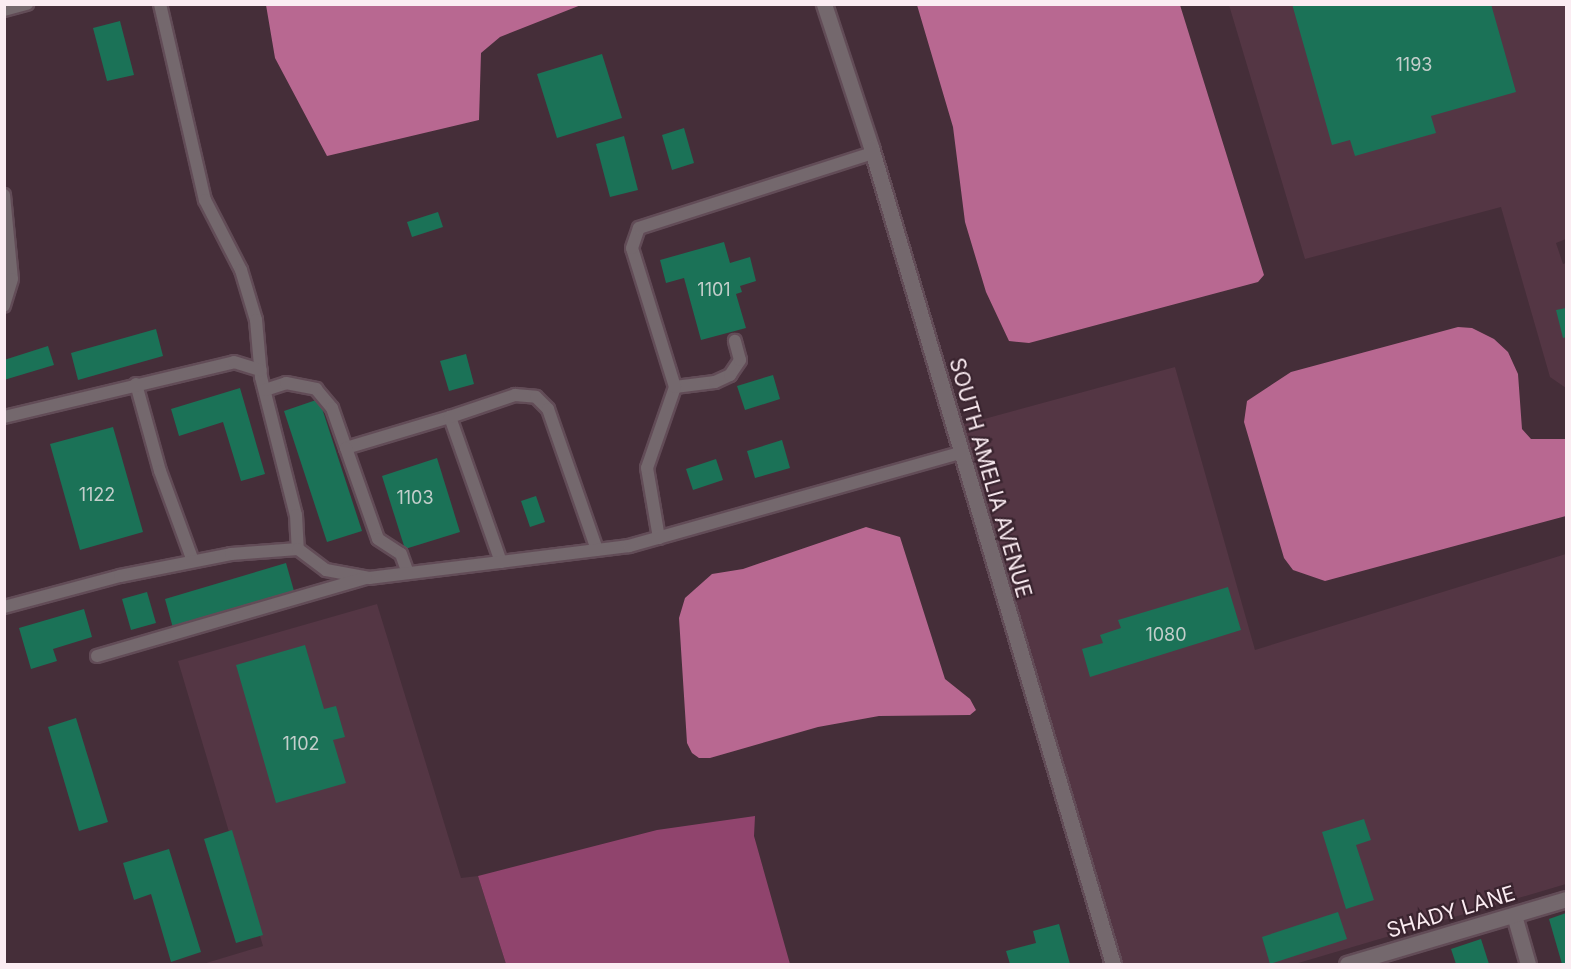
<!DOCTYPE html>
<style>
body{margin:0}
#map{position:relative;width:1571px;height:969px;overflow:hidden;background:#452e39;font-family:Inter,sans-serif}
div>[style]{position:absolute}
.built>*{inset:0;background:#543644}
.forest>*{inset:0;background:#90446d}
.water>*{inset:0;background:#b86891}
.building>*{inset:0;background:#1b7257}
.roads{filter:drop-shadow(2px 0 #624c57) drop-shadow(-2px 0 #624c57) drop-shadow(0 2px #624c57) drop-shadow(0 -2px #624c57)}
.service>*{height:12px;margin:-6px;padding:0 6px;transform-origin:6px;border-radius:6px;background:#74686d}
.minor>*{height:15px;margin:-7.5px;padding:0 7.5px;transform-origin:7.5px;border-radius:7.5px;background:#74686d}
.tertiary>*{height:15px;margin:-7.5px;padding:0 7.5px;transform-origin:7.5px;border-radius:7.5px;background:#74686d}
span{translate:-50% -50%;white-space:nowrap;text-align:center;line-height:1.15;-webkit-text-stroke:4.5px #3a242f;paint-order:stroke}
.number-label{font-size:18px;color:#c3cecb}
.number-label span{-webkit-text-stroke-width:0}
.street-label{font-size:21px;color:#fbecf2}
.frame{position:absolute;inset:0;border:6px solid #fbecf2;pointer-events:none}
</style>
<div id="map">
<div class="built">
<div style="clip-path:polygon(1229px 5px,1566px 5px,1566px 239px,1556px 243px,1563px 264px,1566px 263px,1566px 388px,1550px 377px,1501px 207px,1305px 259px)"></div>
<div style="clip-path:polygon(1175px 367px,1255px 650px,1566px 554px,1566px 884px,1295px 964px,1123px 964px,962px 425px)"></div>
<div style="clip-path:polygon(377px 604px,461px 878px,478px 876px,506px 964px,203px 964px,263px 946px,178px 661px)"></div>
</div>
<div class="forest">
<div style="clip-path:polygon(755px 816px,754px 836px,790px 964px,506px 964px,478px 876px,657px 830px)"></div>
</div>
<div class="water">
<div style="clip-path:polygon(266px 5px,266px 4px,581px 5px,500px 37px,481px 53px,479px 120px,327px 156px,275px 58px)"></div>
<div style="clip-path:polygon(917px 5px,1180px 5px,1264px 275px,1258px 282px,1029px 343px,1009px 341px,986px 292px,965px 222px,953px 127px)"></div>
<div style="clip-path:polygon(1458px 327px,1472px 328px,1494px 339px,1508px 352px,1518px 374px,1522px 429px,1531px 439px,1566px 439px,1566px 516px,1325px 581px,1293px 570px,1284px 558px,1244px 422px,1247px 401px,1291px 372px)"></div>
<div style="clip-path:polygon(866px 527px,900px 537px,945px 679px,970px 699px,976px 710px,970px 715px,879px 716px,818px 727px,710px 758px,699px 758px,692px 753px,687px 743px,679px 618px,685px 598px,712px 574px,743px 569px)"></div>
</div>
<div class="building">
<div style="clip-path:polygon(1292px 4px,1491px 4px,1516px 92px,1431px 116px,1436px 133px,1355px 156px,1350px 140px,1332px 145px)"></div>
<div style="clip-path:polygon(120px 21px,134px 75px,107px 81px,93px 28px)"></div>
<div style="clip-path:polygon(602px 54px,622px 118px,557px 138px,537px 74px)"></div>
<div style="clip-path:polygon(684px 128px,694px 163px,672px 170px,662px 135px)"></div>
<div style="clip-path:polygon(624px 136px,638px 190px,610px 197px,596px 144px)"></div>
<div style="clip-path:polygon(438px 212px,443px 227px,412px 237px,407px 222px)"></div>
<div style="clip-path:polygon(724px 242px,730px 263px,750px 257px,756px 281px,740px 286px,742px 292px,736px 294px,746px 328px,701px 340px,684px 278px,666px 283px,660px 260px)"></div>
<div style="clip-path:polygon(1566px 308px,1566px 337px,1563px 338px,1556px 310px)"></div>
<div style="clip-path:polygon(156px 329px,163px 356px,78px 380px,71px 353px)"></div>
<div style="clip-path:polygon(48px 346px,54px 365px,4px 380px,4px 360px)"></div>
<div style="clip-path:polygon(466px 354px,474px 384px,449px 391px,440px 361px)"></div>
<div style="clip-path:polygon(773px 375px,780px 399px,745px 410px,737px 386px)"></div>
<div style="clip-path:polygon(240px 388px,265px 474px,241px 481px,223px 422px,179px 436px,171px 409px)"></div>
<div style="clip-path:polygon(319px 399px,362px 531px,327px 542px,284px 411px)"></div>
<div style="clip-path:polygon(113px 427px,143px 532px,80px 550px,50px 444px)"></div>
<div style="clip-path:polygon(782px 440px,790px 468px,755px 478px,747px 451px)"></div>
<div style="clip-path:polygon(437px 458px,460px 532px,405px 549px,382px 476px)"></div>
<div style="clip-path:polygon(716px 459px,723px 480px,693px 490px,686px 469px)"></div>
<div style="clip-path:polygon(536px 496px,545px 522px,530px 527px,521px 501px)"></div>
<div style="clip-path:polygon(286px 563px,294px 591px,173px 628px,165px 599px)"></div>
<div style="clip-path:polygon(1228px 587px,1241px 630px,1090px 677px,1082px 649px,1103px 643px,1100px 635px,1121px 628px,1118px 620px)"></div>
<div style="clip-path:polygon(147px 592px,156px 623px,131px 630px,122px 599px)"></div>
<div style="clip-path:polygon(84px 609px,92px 637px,53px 649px,57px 661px,31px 669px,19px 628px)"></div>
<div style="clip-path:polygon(305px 645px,324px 709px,336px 706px,345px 737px,333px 740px,346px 783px,276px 803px,236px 665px)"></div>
<div style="clip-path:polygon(76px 718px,108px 822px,79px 831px,48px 727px)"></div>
<div style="clip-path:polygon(1364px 819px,1371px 840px,1356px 845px,1374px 900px,1346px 909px,1322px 832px)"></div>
<div style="clip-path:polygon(232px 830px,263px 935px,236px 943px,204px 839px)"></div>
<div style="clip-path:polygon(169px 849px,201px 952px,171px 962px,151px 894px,134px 900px,123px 863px)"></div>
<div style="clip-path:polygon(1338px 912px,1347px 939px,1270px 964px,1262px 937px)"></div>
<div style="clip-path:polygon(1566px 913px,1566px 964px,1562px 964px,1549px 919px)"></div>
<div style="clip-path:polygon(1059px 924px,1070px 964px,1010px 964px,1006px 951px,1036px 943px,1033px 931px)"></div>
<div style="clip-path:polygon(1481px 939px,1489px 964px,1456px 964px,1451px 949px)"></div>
</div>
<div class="roads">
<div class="service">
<div style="left:160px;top:4px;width:201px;rotate:77.1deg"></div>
<div style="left:205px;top:200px;width:79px;rotate:62.8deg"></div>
<div style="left:241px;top:270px;width:52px;rotate:73.3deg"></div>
<div style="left:256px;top:320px;width:57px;rotate:85deg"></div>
<div style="left:261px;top:377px;width:142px;rotate:75.8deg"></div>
<div style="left:296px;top:515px;width:34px;rotate:87deg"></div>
<div style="left:4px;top:10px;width:24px;rotate:-15deg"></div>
<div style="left:4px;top:195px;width:84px;rotate:84.6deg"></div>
<div style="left:12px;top:279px;width:28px;rotate:107deg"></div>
<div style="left:136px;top:384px;width:90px;rotate:74.6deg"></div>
<div style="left:160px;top:471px;width:96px;rotate:69.9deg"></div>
<div style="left:675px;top:387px;width:40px;rotate:-7.1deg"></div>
<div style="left:715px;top:382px;width:17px;rotate:-25deg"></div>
<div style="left:730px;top:375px;width:18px;rotate:-56deg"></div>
<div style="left:740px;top:360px;width:20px;rotate:-105deg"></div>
<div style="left:265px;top:390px;width:22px;rotate:-18deg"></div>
<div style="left:286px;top:383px;width:31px;rotate:11deg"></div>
<div style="left:316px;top:389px;width:25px;rotate:50deg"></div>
<div style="left:332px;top:408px;width:42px;rotate:70.7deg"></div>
<div style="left:346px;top:448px;width:109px;rotate:-16.6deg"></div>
<div style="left:4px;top:417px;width:236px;rotate:-13.4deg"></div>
<div style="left:234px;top:362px;width:28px;rotate:17deg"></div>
<div style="left:346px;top:448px;width:96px;rotate:70.6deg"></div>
<div style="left:378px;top:539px;width:27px;rotate:33deg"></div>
<div style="left:401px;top:554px;width:20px;rotate:70deg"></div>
<div style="left:659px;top:538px;width:71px;rotate:-99.7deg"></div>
<div style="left:647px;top:468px;width:86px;rotate:-70.9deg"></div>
<div style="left:675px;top:387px;width:145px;rotate:-107.2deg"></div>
<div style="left:632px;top:248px;width:21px;rotate:-71deg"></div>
<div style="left:639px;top:228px;width:245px;rotate:-17.8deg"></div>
<div style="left:501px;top:562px;width:154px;rotate:-109.4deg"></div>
<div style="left:450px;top:417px;width:69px;rotate:-18.7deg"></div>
<div style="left:515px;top:395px;width:21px;rotate:5deg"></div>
<div style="left:536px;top:397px;width:17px;rotate:45deg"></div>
<div style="left:548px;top:409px;width:149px;rotate:70.8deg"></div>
<div style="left:4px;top:607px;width:120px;rotate:-15deg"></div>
<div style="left:120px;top:576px;width:113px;rotate:-11.2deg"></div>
<div style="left:231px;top:554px;width:67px;rotate:-4.3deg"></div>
<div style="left:298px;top:549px;width:35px;rotate:37deg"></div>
<div style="left:326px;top:570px;width:44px;rotate:10.5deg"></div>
<div style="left:369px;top:578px;width:262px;rotate:-7deg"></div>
<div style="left:629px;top:546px;width:344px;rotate:-15.7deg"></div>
<div style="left:97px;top:656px;width:280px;rotate:-16.2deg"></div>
</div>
<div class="minor">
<div style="left:1514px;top:915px;width:51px;rotate:74.1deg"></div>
<div style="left:1347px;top:964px;width:228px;rotate:-16.5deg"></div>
</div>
<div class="tertiary">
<div style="left:824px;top:4px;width:151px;rotate:71.8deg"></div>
<div style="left:871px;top:147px;width:852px;rotate:73.5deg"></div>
</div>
</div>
<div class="number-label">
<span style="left:1414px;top:65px">1193</span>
<span style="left:714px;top:290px">1101</span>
<span style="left:97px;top:495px">1122</span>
<span style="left:415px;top:498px">1103</span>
<span style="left:1166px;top:635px">1080</span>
<span style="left:301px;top:744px">1102</span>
</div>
<div class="street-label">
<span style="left:990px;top:478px;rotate:74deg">SOUTH AMELIA AVENUE</span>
<span style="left:1451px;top:912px;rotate:-17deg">SHADY LANE</span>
</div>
<div class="frame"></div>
</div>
